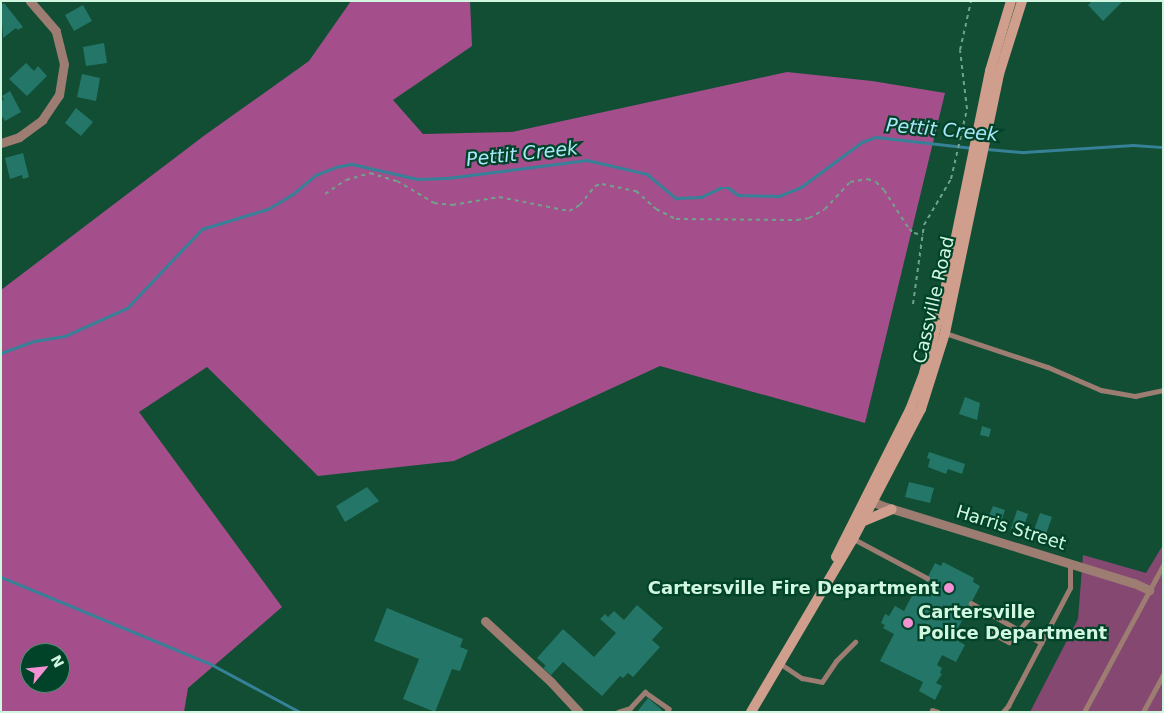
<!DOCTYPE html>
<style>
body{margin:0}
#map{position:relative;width:1164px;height:713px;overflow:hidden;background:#114e34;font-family:"DejaVu Sans",sans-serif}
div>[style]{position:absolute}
.green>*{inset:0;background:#854871}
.forest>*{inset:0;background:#a44f8b}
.stream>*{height:2.5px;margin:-1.25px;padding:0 1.25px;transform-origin:1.25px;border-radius:1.25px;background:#368197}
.building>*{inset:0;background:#247669}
.path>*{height:2px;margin-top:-1px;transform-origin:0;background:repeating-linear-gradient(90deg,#71a28a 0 4px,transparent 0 8px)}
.service>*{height:4.5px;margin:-2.25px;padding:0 2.25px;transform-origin:2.25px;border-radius:2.25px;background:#9d7d72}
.minor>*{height:9px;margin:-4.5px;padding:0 4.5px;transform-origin:4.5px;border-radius:4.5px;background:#9d7d72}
.secondary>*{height:10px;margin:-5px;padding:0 5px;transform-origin:5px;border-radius:5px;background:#cf9e8c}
.dots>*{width:14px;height:14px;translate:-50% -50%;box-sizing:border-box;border:2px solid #004329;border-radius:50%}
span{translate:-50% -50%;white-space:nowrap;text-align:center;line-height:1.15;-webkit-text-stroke:4.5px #004329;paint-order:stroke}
.street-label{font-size:18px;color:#d2f7e1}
.poi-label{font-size:18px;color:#d2f7e1;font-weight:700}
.right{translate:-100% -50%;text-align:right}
.left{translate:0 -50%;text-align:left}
.water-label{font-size:19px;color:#abe6f9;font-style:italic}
.frame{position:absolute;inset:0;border:2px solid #d2f7e1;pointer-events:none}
.north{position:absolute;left:20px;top:643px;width:50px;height:50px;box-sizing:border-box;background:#004329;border:1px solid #548b73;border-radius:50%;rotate:62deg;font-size:14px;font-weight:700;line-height:20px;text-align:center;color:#d2f7e1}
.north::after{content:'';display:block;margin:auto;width:18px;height:22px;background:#f491d4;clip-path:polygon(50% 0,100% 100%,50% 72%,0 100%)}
</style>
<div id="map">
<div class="green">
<div style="clip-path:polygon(1163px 545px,1163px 712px,1030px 712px,1078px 619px,1083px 555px,1146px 573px)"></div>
</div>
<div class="forest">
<div style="clip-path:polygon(evenodd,351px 1px,470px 1px,472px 46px,393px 100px,423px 134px,512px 132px,787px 72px,872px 81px,945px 93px,865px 423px,660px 366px,454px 461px,318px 476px,207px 367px,139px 412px,282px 607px,188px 688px,184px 712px,1px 712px,1px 290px,205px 135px,309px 61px,351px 1px,30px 653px,60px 653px,60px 683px,30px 683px,30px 653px)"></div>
</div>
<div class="stream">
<div style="left:987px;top:149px;width:37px;rotate:5deg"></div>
<div style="left:1024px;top:152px;width:109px;rotate:-3.7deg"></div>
<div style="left:1133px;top:145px;width:30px;rotate:4deg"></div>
<div style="left:1px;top:353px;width:35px;rotate:-20deg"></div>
<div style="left:34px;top:341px;width:31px;rotate:-9deg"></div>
<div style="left:65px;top:336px;width:68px;rotate:-24.3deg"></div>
<div style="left:127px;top:308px;width:109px;rotate:-46.5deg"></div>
<div style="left:202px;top:229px;width:69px;rotate:-16.9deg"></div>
<div style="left:268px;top:209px;width:29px;rotate:-31deg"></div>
<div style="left:293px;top:194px;width:30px;rotate:-40deg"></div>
<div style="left:316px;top:175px;width:22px;rotate:-22deg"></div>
<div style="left:336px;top:167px;width:16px;rotate:-11deg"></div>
<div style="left:352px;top:164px;width:68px;rotate:12.8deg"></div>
<div style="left:418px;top:179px;width:29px;rotate:-2deg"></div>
<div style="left:447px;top:178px;width:141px;rotate:-7.3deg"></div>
<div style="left:587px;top:160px;width:62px;rotate:13.1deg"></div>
<div style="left:647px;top:174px;width:38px;rotate:40deg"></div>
<div style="left:676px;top:198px;width:25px;rotate:-2deg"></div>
<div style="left:701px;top:197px;width:21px;rotate:-25deg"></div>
<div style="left:720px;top:188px;width:9px"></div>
<div style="left:729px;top:188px;width:11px;rotate:38deg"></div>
<div style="left:738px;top:195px;width:41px;rotate:1.4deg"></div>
<div style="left:779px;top:196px;width:24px;rotate:-22deg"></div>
<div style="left:801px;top:187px;width:76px;rotate:-36.4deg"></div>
<div style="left:862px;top:142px;width:15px;rotate:-20deg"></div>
<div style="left:876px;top:137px;width:97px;rotate:6.5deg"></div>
<div style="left:1px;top:577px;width:225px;rotate:22.5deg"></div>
<div style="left:209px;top:663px;width:103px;rotate:28.3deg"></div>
</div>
<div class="building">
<div style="clip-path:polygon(1092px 1px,1123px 1px,1103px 21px,1088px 5px)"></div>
<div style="clip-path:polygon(4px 3px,23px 27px,18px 30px,16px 28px,3px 38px,1px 5px)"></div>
<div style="clip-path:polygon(83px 5px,92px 21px,74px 31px,65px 15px)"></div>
<div style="clip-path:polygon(104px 43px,107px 63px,86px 66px,83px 47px)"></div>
<div style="clip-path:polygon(26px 63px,34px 71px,38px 66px,47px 76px,27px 96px,9px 79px)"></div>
<div style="clip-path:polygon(82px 74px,100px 78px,96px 101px,77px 97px)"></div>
<div style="clip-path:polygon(10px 91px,21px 112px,5px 121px,1px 115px,1px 101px,4px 100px,2px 96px)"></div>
<div style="clip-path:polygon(76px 108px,93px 122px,81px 136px,65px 123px)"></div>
<div style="clip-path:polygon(23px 153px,29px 177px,23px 179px,22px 175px,10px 179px,5px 158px)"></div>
<div style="clip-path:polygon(965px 397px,980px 403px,977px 420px,959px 414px)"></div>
<div style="clip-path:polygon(982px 426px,991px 429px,989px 437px,980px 435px)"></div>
<div style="clip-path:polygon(929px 452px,965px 464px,962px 474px,948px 469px,946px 474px,928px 467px,930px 459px,927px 458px)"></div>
<div style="clip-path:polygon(909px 482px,934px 488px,930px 503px,905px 497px)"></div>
<div style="clip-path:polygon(367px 487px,379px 501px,345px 522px,336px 506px)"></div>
<div style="clip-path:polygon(993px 506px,1005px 510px,1001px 522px,988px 518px)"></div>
<div style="clip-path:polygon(1017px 510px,1028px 514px,1022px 532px,1011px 529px)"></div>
<div style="clip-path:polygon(1040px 513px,1052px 517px,1044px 540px,1032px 536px)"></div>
<div style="clip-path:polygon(943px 562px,974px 578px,973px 582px,980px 586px,953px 638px,965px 645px,956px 662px,942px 655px,937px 665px,942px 668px,940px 673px,942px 674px,936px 683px,942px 686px,935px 700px,919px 691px,923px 682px,880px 661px,894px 634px,883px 628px,885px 625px,881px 623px,885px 614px,889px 616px,895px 606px,904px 611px,917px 586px,922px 588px,935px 563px,941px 566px)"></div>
<div style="clip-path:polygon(637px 605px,663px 628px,652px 640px,660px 647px,633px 677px,628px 673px,623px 678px,620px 676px,602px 696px,563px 662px,551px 675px,543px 668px,546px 666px,537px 658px,563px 629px,594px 657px,616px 633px,600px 619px,605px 614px,608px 617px,614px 611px,624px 620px)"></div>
<div style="clip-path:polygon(387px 608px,463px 639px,460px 647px,468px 650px,460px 671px,452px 669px,435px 712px,403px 699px,419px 659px,374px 641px)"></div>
<div style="clip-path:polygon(648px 698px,662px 710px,661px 712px,637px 712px)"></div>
</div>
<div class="path">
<div style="left:325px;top:194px;width:25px;rotate:-34deg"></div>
<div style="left:346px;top:180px;width:25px;rotate:-16deg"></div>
<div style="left:370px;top:173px;width:28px;rotate:17deg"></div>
<div style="left:397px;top:181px;width:43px;rotate:30.7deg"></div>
<div style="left:434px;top:203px;width:18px;rotate:6deg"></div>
<div style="left:452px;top:205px;width:48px;rotate:-9.7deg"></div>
<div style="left:499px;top:197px;width:71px;rotate:11.3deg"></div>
<div style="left:569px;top:211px;width:13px;rotate:-29deg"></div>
<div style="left:580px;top:205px;width:24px;rotate:-52deg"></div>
<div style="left:595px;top:186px;width:7px;rotate:-16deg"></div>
<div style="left:602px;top:184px;width:35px;rotate:12deg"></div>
<div style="left:636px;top:191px;width:27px;rotate:42deg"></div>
<div style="left:656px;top:209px;width:22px;rotate:27deg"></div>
<div style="left:676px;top:219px;width:121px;rotate:0.5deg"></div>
<div style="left:797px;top:220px;width:12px;rotate:-9deg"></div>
<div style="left:809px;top:218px;width:18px;rotate:-29deg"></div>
<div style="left:825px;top:209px;width:37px;rotate:-47deg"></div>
<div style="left:850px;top:182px;width:17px;rotate:-10deg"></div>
<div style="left:867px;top:179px;width:9px;rotate:18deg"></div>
<div style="left:876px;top:182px;width:11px;rotate:45deg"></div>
<div style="left:884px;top:190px;width:46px;rotate:57.3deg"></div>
<div style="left:909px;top:229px;width:6px;rotate:39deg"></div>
<div style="left:914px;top:233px;width:9px;rotate:13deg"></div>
<div style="left:913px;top:304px;width:80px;rotate:-82.1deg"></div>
<div style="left:924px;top:225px;width:53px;rotate:-59.6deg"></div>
<div style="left:951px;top:179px;width:72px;rotate:-77.1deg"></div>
<div style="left:967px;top:109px;width:59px;rotate:-96.8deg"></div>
<div style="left:960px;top:50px;width:50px;rotate:-77.3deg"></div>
</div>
<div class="service">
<div style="left:945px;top:333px;width:108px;rotate:18.3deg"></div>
<div style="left:1048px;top:367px;width:58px;rotate:23.5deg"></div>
<div style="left:1101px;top:390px;width:35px;rotate:10deg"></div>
<div style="left:1135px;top:396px;width:29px;rotate:-12deg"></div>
<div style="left:854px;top:539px;width:83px;rotate:28.1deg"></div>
<div style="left:971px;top:603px;width:81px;rotate:29.4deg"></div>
<div style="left:987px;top:630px;width:25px;rotate:29deg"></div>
<div style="left:1009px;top:642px;width:33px;rotate:-50deg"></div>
<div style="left:781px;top:664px;width:25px;rotate:34deg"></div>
<div style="left:802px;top:678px;width:20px;rotate:11deg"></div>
<div style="left:822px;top:682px;width:25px;rotate:-56deg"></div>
<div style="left:836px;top:661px;width:27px;rotate:-45deg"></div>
<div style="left:932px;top:710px;width:6px;rotate:18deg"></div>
<div style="left:618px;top:712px;width:13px;rotate:-18deg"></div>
<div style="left:630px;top:708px;width:22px;rotate:-47deg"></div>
<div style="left:645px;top:692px;width:29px;rotate:35deg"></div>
<div style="left:669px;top:709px;width:4px;rotate:124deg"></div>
<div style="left:1003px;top:712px;width:8px;rotate:-50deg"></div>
<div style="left:1008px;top:706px;width:133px;rotate:-62.3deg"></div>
<div style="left:1070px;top:588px;width:24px;rotate:-90deg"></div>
<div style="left:1084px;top:712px;width:167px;rotate:-61.7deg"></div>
<div style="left:1143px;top:712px;width:42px;rotate:-61.6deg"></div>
</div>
<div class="minor">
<div style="left:1px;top:143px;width:19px;rotate:-18deg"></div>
<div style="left:19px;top:137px;width:29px;rotate:-36deg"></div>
<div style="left:42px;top:120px;width:30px;rotate:-56deg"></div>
<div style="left:59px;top:95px;width:31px;rotate:-81deg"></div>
<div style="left:64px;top:64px;width:34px;rotate:-104deg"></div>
<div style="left:56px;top:31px;width:40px;rotate:-131deg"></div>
<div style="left:867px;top:499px;width:17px;rotate:24deg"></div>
<div style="left:883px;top:506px;width:263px;rotate:17.1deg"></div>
<div style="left:1134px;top:583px;width:17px;rotate:25deg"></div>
<div style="left:485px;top:621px;width:90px;rotate:42.7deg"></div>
<div style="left:551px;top:682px;width:41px;rotate:47deg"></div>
</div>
<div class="secondary">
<div style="left:864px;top:521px;width:30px;rotate:-23deg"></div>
<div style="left:836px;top:557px;width:165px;rotate:-63.3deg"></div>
<div style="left:910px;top:410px;width:40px;rotate:-69deg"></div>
<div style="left:924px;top:373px;width:70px;rotate:-75.2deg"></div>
<div style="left:942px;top:305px;width:239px;rotate:-78.4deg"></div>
<div style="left:990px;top:71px;width:73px;rotate:-73.3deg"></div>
<div style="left:751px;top:712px;width:201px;rotate:-59.5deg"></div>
<div style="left:853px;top:539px;width:147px;rotate:-62.4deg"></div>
<div style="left:921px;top:409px;width:80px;rotate:-72.5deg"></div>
<div style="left:945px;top:333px;width:265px;rotate:-78.2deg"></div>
<div style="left:999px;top:74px;width:77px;rotate:-72.5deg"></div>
</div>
<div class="dots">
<div style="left:949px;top:588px;background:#f491d4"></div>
<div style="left:908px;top:623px;background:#f491d4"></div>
</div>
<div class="street-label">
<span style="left:934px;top:300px;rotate:-77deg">Cassville Road</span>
<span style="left:1011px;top:528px;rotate:17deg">Harris Street</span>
</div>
<div class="poi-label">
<span class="right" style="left:939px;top:588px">Cartersville Fire Department</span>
<span class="left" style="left:918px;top:623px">Cartersville<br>Police Department</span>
</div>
<div class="water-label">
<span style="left:942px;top:130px;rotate:5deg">Pettit Creek</span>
<span style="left:522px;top:154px;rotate:-6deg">Pettit Creek</span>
</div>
<div class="frame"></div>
<div class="north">N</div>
</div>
